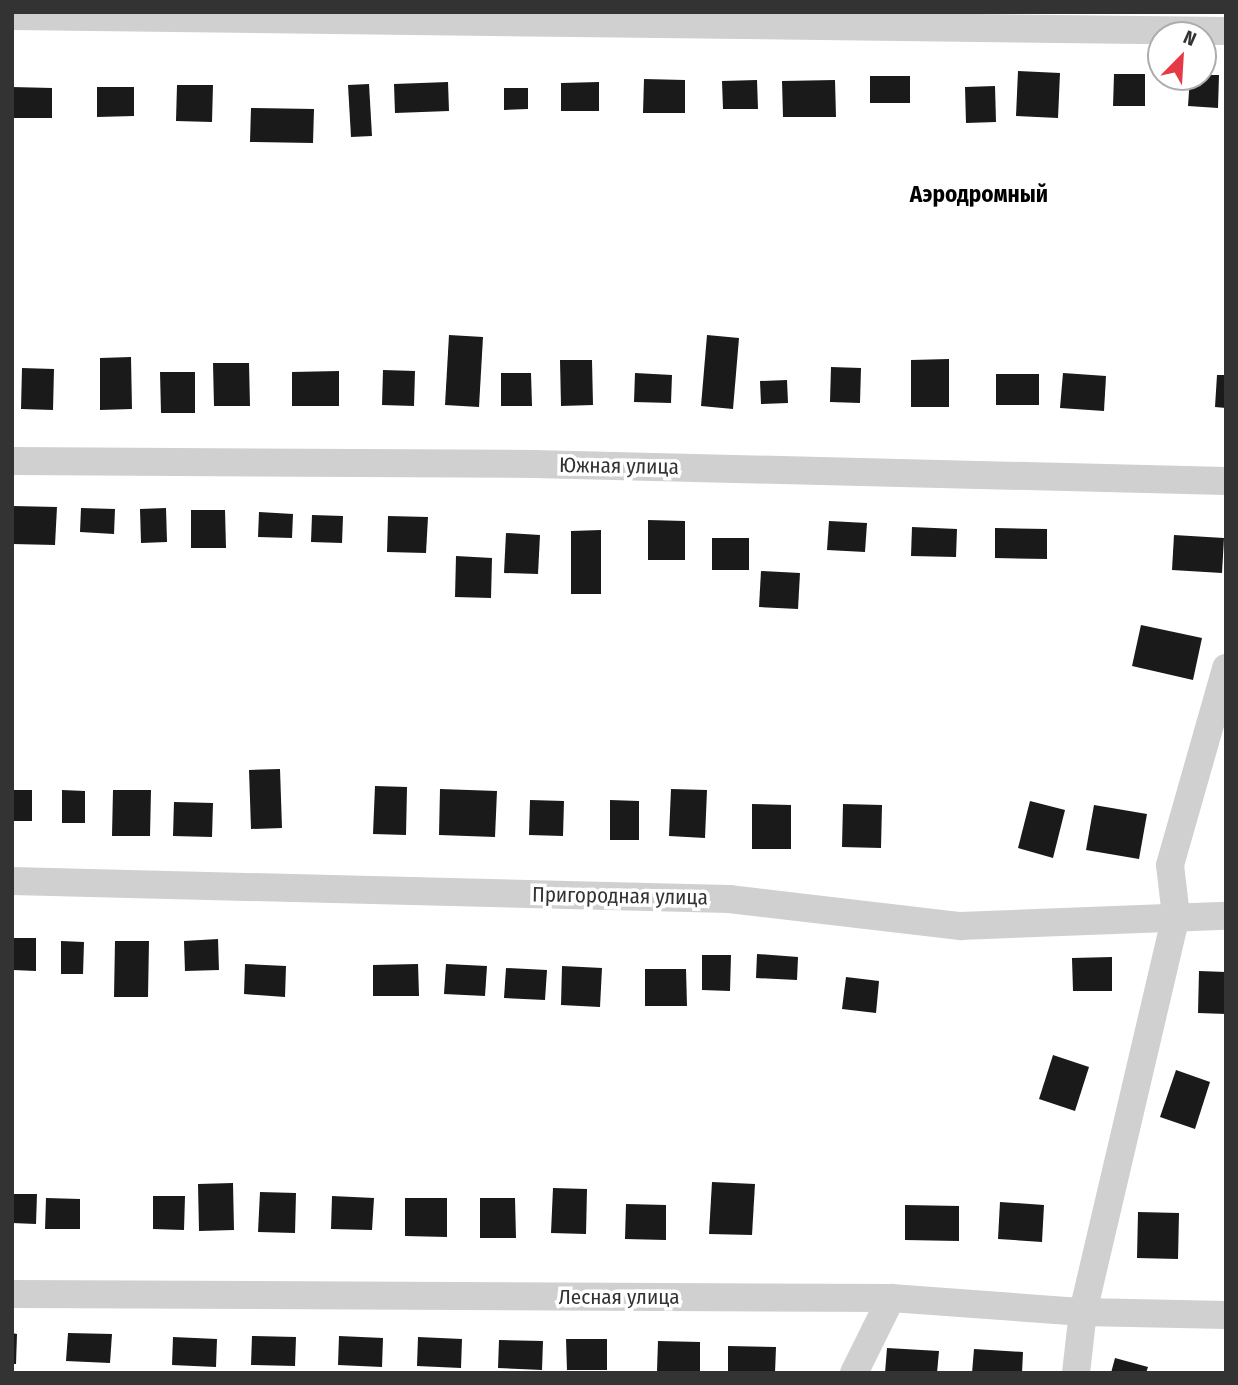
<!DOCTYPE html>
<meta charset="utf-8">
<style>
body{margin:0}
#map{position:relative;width:1238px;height:1385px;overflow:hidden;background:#fff;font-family:"Fira Sans Condensed",sans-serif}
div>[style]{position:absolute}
.building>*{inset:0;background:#1a1a1a}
.minor>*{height:28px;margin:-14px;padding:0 14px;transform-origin:14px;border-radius:14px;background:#d0d0d0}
span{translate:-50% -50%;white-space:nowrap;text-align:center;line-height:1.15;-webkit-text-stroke:7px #fff;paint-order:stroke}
.street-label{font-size:21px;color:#333}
.neighbourhood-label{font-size:23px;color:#000;font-weight:700}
.frame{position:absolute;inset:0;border:14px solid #333;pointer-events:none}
.north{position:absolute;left:1147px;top:21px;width:70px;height:70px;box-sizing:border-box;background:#fff;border:2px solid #adadad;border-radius:50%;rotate:24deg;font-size:19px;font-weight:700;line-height:28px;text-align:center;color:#333}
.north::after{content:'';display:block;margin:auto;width:24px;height:32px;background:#e63946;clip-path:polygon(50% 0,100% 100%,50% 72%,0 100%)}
</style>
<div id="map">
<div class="building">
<div style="clip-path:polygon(1018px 71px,1060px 73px,1058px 118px,1016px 116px)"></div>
<div style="clip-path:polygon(1114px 74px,1145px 74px,1145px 106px,1113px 106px)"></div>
<div style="clip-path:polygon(1203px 75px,1219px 75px,1218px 108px,1188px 106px,1190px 77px)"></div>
<div style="clip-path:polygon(870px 76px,910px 76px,910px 103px,870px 103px)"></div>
<div style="clip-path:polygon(644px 79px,685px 80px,685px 113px,643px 113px)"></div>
<div style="clip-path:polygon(757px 80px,758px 109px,723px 109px,722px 81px)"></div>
<div style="clip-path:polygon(835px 80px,836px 117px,783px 117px,782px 81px)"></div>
<div style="clip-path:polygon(448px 82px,449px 111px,395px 113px,394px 84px)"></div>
<div style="clip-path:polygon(599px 82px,599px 111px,561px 111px,561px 83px)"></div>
<div style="clip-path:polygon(369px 84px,372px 136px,351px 137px,348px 85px)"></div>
<div style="clip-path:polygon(177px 85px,213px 85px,212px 122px,176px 121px)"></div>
<div style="clip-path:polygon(995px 86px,996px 122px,966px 123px,965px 87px)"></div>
<div style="clip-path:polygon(12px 87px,52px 88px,52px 118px,12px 118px)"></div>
<div style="clip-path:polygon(97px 87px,134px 87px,134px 116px,97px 117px)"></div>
<div style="clip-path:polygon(504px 88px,528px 88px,528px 109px,504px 110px)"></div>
<div style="clip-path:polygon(251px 108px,314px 109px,313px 143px,250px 142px)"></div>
<div style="clip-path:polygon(449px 335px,483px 337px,479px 407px,445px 405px)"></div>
<div style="clip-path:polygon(707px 335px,739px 338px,733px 409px,701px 406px)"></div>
<div style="clip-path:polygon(131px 357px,132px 409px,100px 410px,100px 358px)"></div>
<div style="clip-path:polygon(949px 359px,949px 407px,911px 407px,911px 360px)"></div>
<div style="clip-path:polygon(560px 360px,592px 360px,593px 405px,561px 406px)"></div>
<div style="clip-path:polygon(213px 363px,249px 363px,250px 406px,214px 406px)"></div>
<div style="clip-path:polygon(831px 367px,861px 368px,860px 403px,830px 402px)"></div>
<div style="clip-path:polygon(22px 368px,54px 369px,53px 410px,21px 409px)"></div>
<div style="clip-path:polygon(383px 370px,415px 371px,414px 406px,382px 405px)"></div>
<div style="clip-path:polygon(339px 371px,339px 406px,292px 406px,292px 372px)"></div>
<div style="clip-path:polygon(160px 372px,195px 372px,195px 413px,161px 413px)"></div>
<div style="clip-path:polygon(501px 373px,531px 373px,532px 406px,501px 406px)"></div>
<div style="clip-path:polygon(635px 373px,672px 375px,671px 403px,634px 402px)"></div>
<div style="clip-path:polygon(1063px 373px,1106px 376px,1104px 411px,1060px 408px)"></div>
<div style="clip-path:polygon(996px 374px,1039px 374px,1039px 405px,996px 405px)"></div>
<div style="clip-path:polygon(1217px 375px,1226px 375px,1226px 408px,1215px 407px)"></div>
<div style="clip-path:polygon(787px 380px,788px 403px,761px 404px,760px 381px)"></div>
<div style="clip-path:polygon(13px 506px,57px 507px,55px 545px,12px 544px)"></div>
<div style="clip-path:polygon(81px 508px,115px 509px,114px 534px,80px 532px)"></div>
<div style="clip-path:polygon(166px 508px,167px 542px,141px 543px,140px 509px)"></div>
<div style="clip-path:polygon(191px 510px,225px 510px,226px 548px,191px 548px)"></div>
<div style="clip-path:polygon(259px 512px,293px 514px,292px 538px,258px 537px)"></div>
<div style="clip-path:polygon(312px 515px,343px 516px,342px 543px,311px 542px)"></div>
<div style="clip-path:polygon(388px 516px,428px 517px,426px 553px,387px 552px)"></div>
<div style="clip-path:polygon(648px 520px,685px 521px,685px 560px,648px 560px)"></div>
<div style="clip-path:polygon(829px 521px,867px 523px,865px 552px,827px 550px)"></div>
<div style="clip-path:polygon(912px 527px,957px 529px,956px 557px,911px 556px)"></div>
<div style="clip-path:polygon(995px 528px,1047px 529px,1047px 559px,995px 558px)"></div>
<div style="clip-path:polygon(601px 530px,601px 594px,571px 594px,571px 531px)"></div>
<div style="clip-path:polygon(506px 533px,540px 535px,538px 574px,504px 573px)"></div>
<div style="clip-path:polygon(1174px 535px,1224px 538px,1222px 573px,1172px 570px)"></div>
<div style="clip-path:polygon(712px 538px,749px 538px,749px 570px,712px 570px)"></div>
<div style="clip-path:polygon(456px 556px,492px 558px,491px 598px,455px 597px)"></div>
<div style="clip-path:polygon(761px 571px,800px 573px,798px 609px,759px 607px)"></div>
<div style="clip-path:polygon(1141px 625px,1202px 638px,1193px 680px,1132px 666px)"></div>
<div style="clip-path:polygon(280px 769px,282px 828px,251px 829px,249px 770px)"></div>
<div style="clip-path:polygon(375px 786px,407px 787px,406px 835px,373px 834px)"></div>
<div style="clip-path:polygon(440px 789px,497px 791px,495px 837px,439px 835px)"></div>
<div style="clip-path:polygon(671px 789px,707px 790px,705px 838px,669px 836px)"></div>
<div style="clip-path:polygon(12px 790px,32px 790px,32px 821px,12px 821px)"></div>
<div style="clip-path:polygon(62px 790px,85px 791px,85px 823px,62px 823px)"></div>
<div style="clip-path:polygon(113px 790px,151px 790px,150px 836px,112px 836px)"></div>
<div style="clip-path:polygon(530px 800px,564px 801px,563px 836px,529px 835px)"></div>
<div style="clip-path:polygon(610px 800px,639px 801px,639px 840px,610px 840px)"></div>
<div style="clip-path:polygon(1030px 801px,1065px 810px,1053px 858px,1018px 848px)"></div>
<div style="clip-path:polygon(174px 802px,213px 803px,212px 837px,173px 836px)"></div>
<div style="clip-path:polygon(752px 804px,791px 805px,791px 849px,752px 849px)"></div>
<div style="clip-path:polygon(843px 804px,882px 805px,881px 848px,842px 847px)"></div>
<div style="clip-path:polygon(1094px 805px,1147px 814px,1139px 859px,1086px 850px)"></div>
<div style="clip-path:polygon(13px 938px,36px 938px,36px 971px,13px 970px)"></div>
<div style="clip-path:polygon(218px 939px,219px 970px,185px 971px,184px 941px)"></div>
<div style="clip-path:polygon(61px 941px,84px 942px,83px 974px,61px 974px)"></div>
<div style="clip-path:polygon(115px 941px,149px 941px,148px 997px,114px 997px)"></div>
<div style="clip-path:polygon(757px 954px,798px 957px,797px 980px,756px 978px)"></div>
<div style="clip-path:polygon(702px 955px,731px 955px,730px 991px,702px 990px)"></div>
<div style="clip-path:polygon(1112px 957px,1112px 991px,1073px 991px,1072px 958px)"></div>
<div style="clip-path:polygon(245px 964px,286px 966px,285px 997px,244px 994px)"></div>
<div style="clip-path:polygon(418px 964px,419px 996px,373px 996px,373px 965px)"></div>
<div style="clip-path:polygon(446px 964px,487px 966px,485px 996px,444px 994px)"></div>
<div style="clip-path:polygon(562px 966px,602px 968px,600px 1007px,561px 1005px)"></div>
<div style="clip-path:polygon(506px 968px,547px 970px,545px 1000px,504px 998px)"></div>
<div style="clip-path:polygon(645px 969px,686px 969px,687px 1006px,645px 1006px)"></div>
<div style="clip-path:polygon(1199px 971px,1226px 972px,1226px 1014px,1198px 1013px)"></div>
<div style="clip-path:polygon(846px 977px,879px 981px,876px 1013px,842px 1009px)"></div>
<div style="clip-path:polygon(1053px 1055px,1089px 1067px,1075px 1111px,1039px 1099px)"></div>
<div style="clip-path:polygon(1176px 1070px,1210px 1082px,1195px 1129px,1160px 1117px)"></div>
<div style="clip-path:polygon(712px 1182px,755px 1184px,752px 1235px,709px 1234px)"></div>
<div style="clip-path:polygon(233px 1183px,234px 1230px,199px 1231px,198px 1184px)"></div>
<div style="clip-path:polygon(553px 1188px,587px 1189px,586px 1234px,551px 1233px)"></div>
<div style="clip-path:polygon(260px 1192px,296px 1193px,295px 1233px,258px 1232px)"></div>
<div style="clip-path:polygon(12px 1194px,37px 1194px,36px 1224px,12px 1223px)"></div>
<div style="clip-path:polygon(153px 1196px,185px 1196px,184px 1230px,153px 1229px)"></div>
<div style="clip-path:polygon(332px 1196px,374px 1198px,372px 1230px,331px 1229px)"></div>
<div style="clip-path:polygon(46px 1198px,80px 1199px,80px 1229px,45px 1229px)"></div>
<div style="clip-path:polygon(405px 1198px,447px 1198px,447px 1237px,405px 1236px)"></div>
<div style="clip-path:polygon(480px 1198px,515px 1198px,516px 1238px,480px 1238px)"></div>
<div style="clip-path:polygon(1000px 1202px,1044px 1205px,1042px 1242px,998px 1239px)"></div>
<div style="clip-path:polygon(626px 1204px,666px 1205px,666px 1240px,625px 1239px)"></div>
<div style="clip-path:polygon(905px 1205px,959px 1206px,959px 1241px,905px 1240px)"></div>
<div style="clip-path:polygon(1138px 1212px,1179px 1213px,1178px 1259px,1137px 1258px)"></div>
<div style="clip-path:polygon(12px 1333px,17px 1334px,16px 1364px,12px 1364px)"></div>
<div style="clip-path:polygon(68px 1333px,112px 1334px,110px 1363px,66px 1361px)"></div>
<div style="clip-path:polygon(252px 1336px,296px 1337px,295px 1366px,251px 1365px)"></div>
<div style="clip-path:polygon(339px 1336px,383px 1338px,382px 1367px,338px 1365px)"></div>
<div style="clip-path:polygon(173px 1337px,217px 1339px,216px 1367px,172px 1365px)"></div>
<div style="clip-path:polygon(418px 1337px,462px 1339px,461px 1368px,417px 1366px)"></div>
<div style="clip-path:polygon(566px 1339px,607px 1339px,607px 1370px,567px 1370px)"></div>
<div style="clip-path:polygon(499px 1340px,543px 1341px,542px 1370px,498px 1368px)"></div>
<div style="clip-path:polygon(658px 1341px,700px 1342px,700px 1372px,657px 1371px)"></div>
<div style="clip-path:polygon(728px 1346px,776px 1347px,775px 1373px,728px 1373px)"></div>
<div style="clip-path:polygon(887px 1348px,939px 1351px,937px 1373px,885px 1373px)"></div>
<div style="clip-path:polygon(974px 1349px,1023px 1352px,1022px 1373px,972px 1373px)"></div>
<div style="clip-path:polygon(1115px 1358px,1148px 1367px,1146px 1373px,1111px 1373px)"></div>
</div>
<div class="minor">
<div style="left:12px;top:16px;width:1214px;rotate:0.71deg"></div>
<div style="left:12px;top:461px;width:522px;rotate:0.33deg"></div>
<div style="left:534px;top:464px;width:692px;rotate:1.41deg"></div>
<div style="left:12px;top:881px;width:717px;rotate:1.44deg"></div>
<div style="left:729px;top:899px;width:233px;rotate:6.7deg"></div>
<div style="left:960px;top:926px;width:266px;rotate:-2.2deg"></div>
<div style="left:12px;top:1294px;width:879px;rotate:0.26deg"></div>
<div style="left:891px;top:1298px;width:193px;rotate:4.2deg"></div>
<div style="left:1083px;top:1312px;width:143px;rotate:1.2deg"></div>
<div style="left:854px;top:1373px;width:84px;rotate:-63.7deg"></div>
<div style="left:1076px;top:1373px;width:61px;rotate:-83.5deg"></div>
<div style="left:1083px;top:1312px;width:407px;rotate:-76.8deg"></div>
<div style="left:1176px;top:916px;width:51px;rotate:-96.7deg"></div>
<div style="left:1170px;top:865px;width:205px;rotate:-74.1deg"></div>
</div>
<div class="street-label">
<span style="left:619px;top:466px;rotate:1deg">Южная улица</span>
<span style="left:620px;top:896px;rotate:1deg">Пригородная улица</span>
<span style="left:619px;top:1297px">Лесная улица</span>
</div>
<div class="neighbourhood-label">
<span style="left:979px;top:194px">Аэродромный</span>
</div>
<div class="frame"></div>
<div class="north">N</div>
</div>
